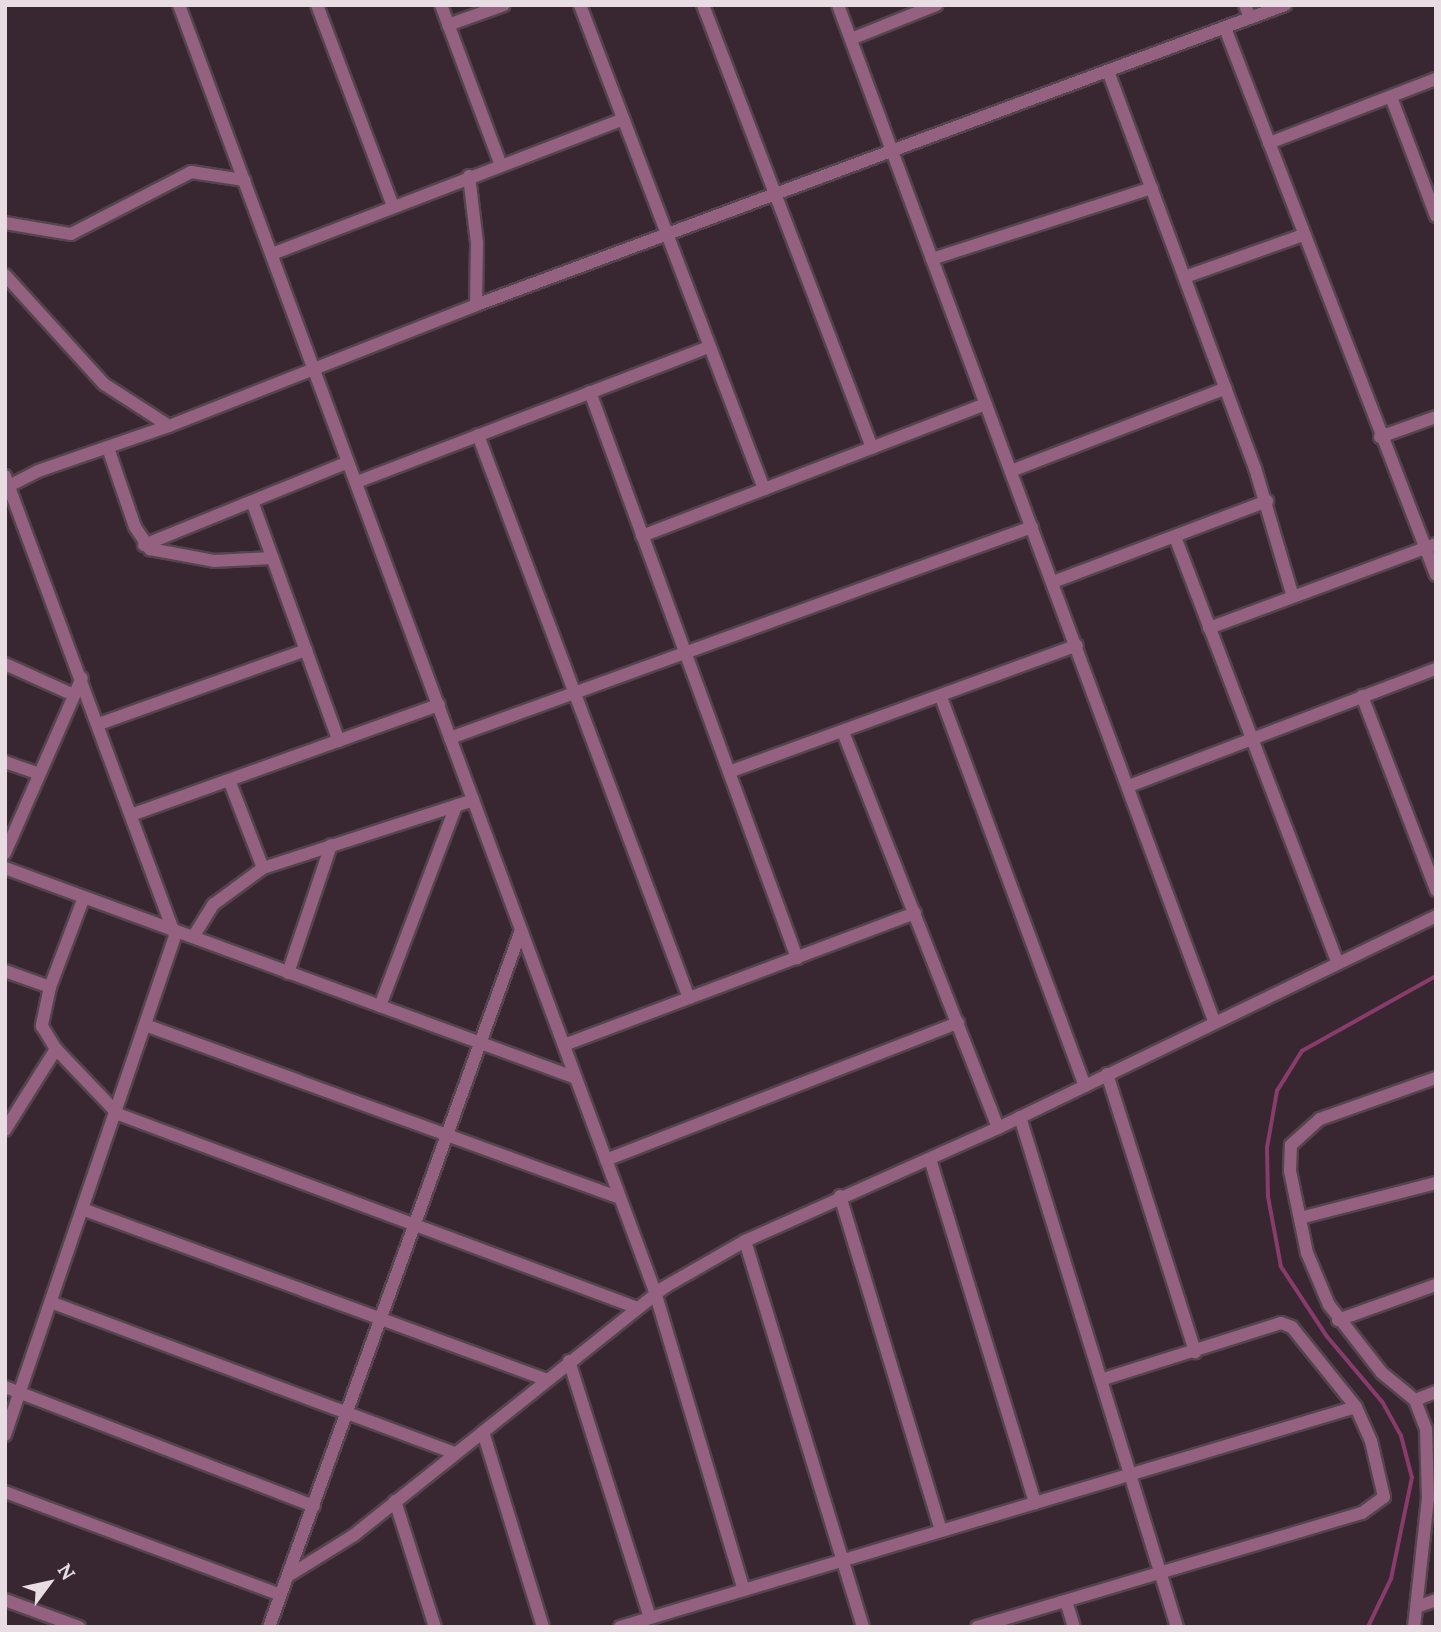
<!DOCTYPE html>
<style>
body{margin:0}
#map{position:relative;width:1441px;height:1632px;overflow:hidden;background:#382731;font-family:Lora,serif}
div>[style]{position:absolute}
.stream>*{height:3.5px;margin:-1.75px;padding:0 1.75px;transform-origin:1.75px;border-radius:1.75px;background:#873c6b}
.roads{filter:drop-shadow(2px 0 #54444d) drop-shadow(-2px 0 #54444d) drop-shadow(0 2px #54444d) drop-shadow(0 -2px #54444d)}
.street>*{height:12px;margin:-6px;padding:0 6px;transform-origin:6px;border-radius:6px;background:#956180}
span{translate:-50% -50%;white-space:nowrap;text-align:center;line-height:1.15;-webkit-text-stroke:7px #382731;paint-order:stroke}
.frame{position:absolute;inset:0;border:7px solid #e8dde3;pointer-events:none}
.north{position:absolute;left:14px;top:1548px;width:70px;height:70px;-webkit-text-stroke:5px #382731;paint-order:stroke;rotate:57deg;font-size:19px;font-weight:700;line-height:28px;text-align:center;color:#e8dde3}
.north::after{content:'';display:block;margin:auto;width:24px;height:32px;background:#e8dde3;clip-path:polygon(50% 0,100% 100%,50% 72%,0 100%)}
</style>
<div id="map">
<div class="stream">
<div style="left:1368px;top:1627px;width:53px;rotate:-64.4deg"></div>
<div style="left:1391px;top:1579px;width:103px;rotate:-78.3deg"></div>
<div style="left:1412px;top:1478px;width:43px;rotate:-104.7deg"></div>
<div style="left:1401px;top:1436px;width:39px;rotate:-119deg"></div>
<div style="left:1382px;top:1402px;width:85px;rotate:-130.2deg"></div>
<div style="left:1327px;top:1337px;width:84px;rotate:-123.3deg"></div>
<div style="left:1281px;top:1267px;width:71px;rotate:-100.5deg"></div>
<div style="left:1268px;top:1197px;width:49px;rotate:-91.2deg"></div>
<div style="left:1267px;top:1148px;width:58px;rotate:-80deg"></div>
<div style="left:1277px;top:1091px;width:47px;rotate:-58deg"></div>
<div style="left:1302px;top:1051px;width:154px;rotate:-29.2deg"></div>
</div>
<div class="roads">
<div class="street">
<div style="left:179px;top:5px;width:1372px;rotate:69.7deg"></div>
<div style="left:655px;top:1292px;width:311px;rotate:73.4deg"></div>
<div style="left:317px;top:5px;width:213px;rotate:69.3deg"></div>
<div style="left:441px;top:5px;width:169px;rotate:69.5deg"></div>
<div style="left:580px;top:5px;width:518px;rotate:69.18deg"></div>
<div style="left:703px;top:5px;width:474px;rotate:69.1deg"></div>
<div style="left:838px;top:5px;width:1083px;rotate:69.69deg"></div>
<div style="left:1245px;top:5px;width:14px;rotate:69deg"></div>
<div style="left:448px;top:25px;width:59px;rotate:-19.7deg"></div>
<div style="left:1225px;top:28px;width:586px;rotate:68.91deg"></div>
<div style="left:851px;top:39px;width:92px;rotate:-21.8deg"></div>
<div style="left:1108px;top:71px;width:423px;rotate:69.7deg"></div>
<div style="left:1255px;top:468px;width:134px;rotate:73.6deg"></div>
<div style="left:1391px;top:97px;width:127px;rotate:69.3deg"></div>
<div style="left:1269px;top:143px;width:179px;rotate:-21deg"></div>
<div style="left:469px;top:176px;width:67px;rotate:83.2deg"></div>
<div style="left:477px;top:243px;width:62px;rotate:90.9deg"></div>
<div style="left:5px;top:223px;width:67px;rotate:9.5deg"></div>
<div style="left:71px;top:234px;width:135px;rotate:-27.3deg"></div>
<div style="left:191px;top:172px;width:54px;rotate:8.6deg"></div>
<div style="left:272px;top:254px;width:376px;rotate:-21deg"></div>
<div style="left:932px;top:259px;width:231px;rotate:-17.9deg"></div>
<div style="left:5px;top:275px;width:147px;rotate:47.8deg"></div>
<div style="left:104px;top:384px;width:77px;rotate:32.9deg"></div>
<div style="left:1185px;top:277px;width:125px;rotate:-19.6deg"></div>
<div style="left:590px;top:392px;width:603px;rotate:69.91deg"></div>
<div style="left:478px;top:435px;width:601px;rotate:69.46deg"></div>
<div style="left:1380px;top:437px;width:59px;rotate:-19.7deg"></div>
<div style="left:108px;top:448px;width:83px;rotate:71.1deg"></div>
<div style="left:135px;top:527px;width:27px;rotate:56deg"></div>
<div style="left:150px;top:549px;width:65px;rotate:10.6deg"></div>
<div style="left:214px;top:561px;width:58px;rotate:-3deg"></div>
<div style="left:1011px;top:471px;width:230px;rotate:-21.1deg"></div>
<div style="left:5px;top:476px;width:490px;rotate:69.7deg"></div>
<div style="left:175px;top:936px;width:527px;rotate:108.81deg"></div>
<div style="left:357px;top:482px;width:376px;rotate:-21deg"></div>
<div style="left:5px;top:488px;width:37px;rotate:-27deg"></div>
<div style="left:38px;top:471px;width:139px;rotate:-19deg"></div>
<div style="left:169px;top:426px;width:330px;rotate:-21.5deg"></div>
<div style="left:476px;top:305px;width:863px;rotate:-20.35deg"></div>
<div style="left:253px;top:504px;width:252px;rotate:70.1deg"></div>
<div style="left:642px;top:536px;width:368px;rotate:-21deg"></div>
<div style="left:1175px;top:537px;width:455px;rotate:69.1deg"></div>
<div style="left:144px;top:545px;width:220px;rotate:-22.1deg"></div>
<div style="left:1053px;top:582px;width:229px;rotate:-20.7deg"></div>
<div style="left:1209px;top:628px;width:242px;rotate:-20.3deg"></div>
<div style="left:5px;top:664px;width:76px;rotate:24.2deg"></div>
<div style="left:1362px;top:696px;width:208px;rotate:69.1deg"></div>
<div style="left:941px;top:697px;width:415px;rotate:69.7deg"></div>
<div style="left:99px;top:724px;width:220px;rotate:-19.7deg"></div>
<div style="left:843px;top:732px;width:425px;rotate:68.6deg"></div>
<div style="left:450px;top:738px;width:619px;rotate:-19.93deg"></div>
<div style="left:5px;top:762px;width:34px;rotate:19deg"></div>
<div style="left:729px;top:772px;width:370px;rotate:-20deg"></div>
<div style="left:229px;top:780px;width:94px;rotate:68.9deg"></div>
<div style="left:1129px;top:786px;width:329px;rotate:-20.9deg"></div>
<div style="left:131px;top:815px;width:327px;rotate:-19.7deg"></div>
<div style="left:5px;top:853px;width:191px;rotate:-66.3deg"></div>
<div style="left:5px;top:868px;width:608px;rotate:20.19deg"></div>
<div style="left:84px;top:897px;width:96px;rotate:110.7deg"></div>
<div style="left:50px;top:987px;width:40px;rotate:102deg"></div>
<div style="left:42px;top:1026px;width:27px;rotate:59deg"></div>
<div style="left:56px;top:1049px;width:90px;rotate:46.4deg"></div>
<div style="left:118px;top:1114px;width:552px;rotate:20.47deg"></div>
<div style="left:193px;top:937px;width:39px;rotate:-58deg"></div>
<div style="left:214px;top:904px;width:61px;rotate:-36.3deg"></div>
<div style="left:263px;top:868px;width:221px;rotate:-17.9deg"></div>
<div style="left:5px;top:971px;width:48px;rotate:19.6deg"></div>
<div style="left:288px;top:973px;width:135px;rotate:-71.4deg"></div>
<div style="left:380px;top:1006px;width:214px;rotate:-69.2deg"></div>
<div style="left:148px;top:1026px;width:502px;rotate:20.02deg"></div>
<div style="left:564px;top:1045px;width:375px;rotate:-20.6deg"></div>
<div style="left:1107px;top:1074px;width:292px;rotate:72.4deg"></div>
<div style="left:1020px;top:1117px;width:534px;rotate:72.89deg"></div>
<div style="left:5px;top:1130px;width:96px;rotate:-57.8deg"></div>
<div style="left:930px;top:1159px;width:360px;rotate:73deg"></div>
<div style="left:606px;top:1160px;width:378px;rotate:-21.3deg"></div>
<div style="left:840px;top:1196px;width:350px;rotate:73.2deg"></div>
<div style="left:85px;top:1210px;width:490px;rotate:20.2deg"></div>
<div style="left:1300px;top:1218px;width:140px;rotate:-14.4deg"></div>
<div style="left:745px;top:1241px;width:404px;rotate:73deg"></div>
<div style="left:53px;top:1303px;width:429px;rotate:20.5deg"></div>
<div style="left:1338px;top:1320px;width:104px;rotate:-19.7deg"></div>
<div style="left:569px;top:1361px;width:269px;rotate:72.5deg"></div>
<div style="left:5px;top:1387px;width:331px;rotate:21.1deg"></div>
<div style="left:1415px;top:1400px;width:22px;rotate:-21deg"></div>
<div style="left:483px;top:1432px;width:204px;rotate:72.9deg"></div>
<div style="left:5px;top:1492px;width:294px;rotate:20.5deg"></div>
<div style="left:395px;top:1501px;width:132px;rotate:72.4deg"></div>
<div style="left:288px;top:1576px;width:78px;rotate:-31.8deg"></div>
<div style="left:354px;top:1535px;width:396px;rotate:-38.6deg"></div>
<div style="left:663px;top:1288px;width:95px;rotate:-29.8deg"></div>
<div style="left:745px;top:1241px;width:277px;rotate:-24.1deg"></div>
<div style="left:998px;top:1128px;width:487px;rotate:-25.8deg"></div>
<div style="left:5px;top:1600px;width:79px;rotate:20deg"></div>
<div style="left:1066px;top:1601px;width:27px;rotate:73deg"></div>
<div style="left:1419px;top:1606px;width:18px;rotate:-19deg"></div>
<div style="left:269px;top:1627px;width:741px;rotate:-70.12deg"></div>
<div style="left:620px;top:1627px;width:768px;rotate:-16.64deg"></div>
<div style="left:977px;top:1627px;width:402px;rotate:-16.5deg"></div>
<div style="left:1362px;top:1513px;width:27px;rotate:-36deg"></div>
<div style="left:1384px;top:1497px;width:57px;rotate:-103.1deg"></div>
<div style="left:1371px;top:1441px;width:37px;rotate:-114deg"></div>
<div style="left:1356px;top:1407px;width:102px;rotate:-128.7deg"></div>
<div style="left:1292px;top:1327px;width:12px;rotate:-160deg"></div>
<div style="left:1281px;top:1323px;width:187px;rotate:162.5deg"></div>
<div style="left:1414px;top:1627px;width:129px;rotate:-83.8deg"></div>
<div style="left:1428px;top:1499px;width:70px;rotate:-91.6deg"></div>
<div style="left:1426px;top:1429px;width:31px;rotate:-111deg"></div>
<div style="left:1415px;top:1400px;width:43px;rotate:-140.7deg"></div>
<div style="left:1382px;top:1373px;width:86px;rotate:-127.9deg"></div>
<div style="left:1329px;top:1305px;width:56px;rotate:-112.9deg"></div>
<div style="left:1307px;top:1253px;width:84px;rotate:-101.7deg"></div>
<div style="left:1290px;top:1171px;width:26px;rotate:-88deg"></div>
<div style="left:1291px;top:1145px;width:39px;rotate:-42deg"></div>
<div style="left:1320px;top:1119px;width:123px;rotate:-19.5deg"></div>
</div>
</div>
<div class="frame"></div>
<div class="north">N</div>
</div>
